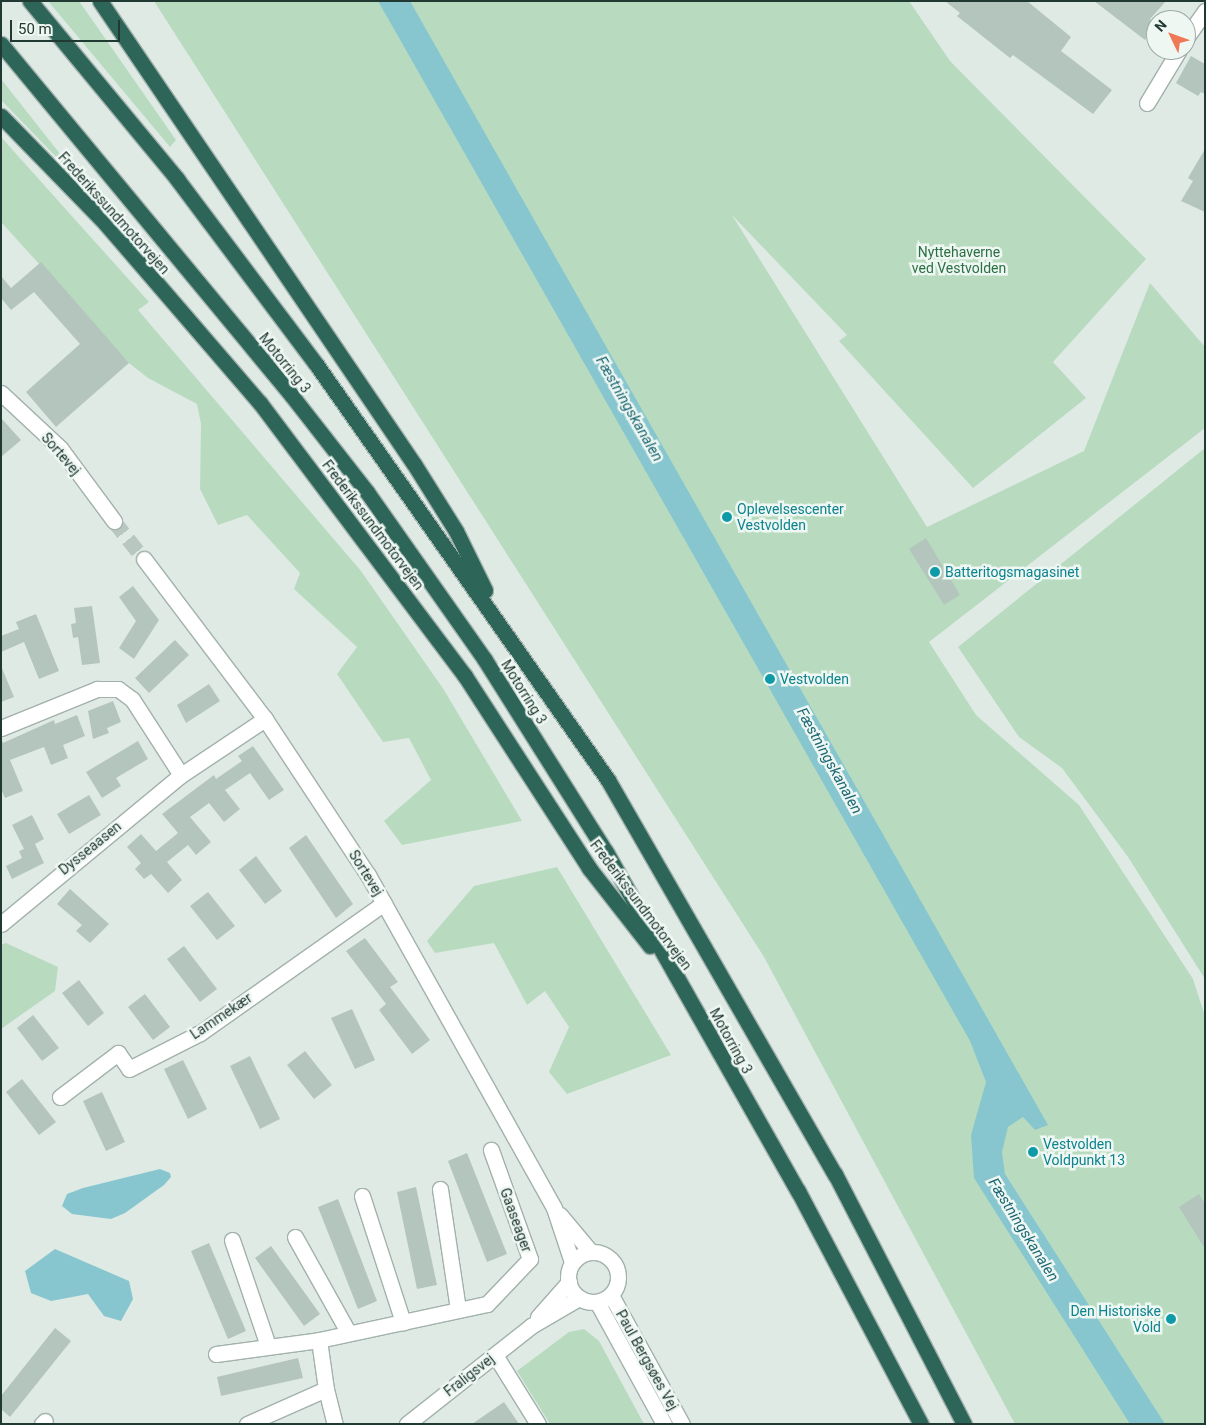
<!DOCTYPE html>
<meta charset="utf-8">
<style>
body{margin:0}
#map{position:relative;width:1206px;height:1425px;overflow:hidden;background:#dfeae5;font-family:Roboto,sans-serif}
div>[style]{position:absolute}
.green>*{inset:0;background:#b8dbc0}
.water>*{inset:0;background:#87c6cf}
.building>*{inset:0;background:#b4c5be}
.minor-tunnel>*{height:15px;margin-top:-7.5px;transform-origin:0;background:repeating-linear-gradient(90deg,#b9c7c1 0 15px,transparent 0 23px)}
.roads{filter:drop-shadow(1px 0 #a2b1ac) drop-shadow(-1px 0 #a2b1ac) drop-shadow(0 1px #a2b1ac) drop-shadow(0 -1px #a2b1ac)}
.minor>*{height:15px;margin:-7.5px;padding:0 7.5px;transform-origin:7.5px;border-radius:7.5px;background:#fff}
.tertiary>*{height:15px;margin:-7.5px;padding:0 7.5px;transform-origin:7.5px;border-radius:7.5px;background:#fff}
.tertiary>.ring{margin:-7.5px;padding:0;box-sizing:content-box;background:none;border:15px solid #fff;border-radius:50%}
.motorway>*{height:15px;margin:-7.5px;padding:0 7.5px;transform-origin:7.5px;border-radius:7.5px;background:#2d6558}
.dots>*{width:14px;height:14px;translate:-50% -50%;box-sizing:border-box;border:2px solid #eff7f3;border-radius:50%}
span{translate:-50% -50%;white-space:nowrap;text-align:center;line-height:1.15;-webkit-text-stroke:5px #eff7f3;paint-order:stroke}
.street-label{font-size:14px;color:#203932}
.park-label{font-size:14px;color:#2b6f44}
.culture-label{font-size:14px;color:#0d838f}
.left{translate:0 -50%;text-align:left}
.right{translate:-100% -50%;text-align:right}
.water-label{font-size:15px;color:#1c6774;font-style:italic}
.frame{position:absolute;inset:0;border:2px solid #203932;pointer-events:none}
.north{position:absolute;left:1146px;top:10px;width:50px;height:50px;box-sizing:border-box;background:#eff7f3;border:1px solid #9caba6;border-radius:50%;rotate:312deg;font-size:14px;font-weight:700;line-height:20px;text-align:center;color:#203932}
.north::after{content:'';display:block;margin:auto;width:18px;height:22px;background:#ef7957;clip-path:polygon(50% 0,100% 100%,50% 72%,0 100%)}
.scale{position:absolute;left:10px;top:20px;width:110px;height:22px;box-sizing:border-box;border:2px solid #203932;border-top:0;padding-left:6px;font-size:15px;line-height:18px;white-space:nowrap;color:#203932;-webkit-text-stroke:4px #eff7f3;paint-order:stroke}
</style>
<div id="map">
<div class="green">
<div style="clip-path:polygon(48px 1px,79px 1px,176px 140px,170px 147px)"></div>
<div style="clip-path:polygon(154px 1px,909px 1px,950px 61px,1146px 259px,1053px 362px,1086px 398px,973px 488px,839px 341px,847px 335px,732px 215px,927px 527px,1084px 451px,1150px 283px,1205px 347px,1205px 428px,929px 642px,976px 715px,1079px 805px,1193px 979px,1205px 1016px,1205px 1424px,1015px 1424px,764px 957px)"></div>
<div style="clip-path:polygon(1px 79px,91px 193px,1px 100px)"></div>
<div style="clip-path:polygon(1px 137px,149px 302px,138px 310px,361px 571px,444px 690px,522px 821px,402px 845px,384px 821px,431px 780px,409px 738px,383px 742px,337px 674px,357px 647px,294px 589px,300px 573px,247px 515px,218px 525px,200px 489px,201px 424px,197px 404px,148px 378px,129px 363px,1px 222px)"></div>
<div style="clip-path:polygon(1205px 448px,1205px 979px,1128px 857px,1062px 768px,1019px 737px,958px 647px)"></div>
<div style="clip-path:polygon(557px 867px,671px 1055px,567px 1094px,549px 1072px,569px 1027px,545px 991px,527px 1005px,494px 943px,435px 953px,427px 941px,474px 886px)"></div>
<div style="clip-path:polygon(6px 943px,58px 967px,55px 991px,1px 1029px,1px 945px)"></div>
<div style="clip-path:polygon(584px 1329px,599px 1341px,644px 1424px,550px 1424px,517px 1371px,569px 1332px)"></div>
</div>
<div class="water">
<div style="clip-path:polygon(378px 1px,410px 1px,1048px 1125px,1035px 1130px,1023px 1117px,1008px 1127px,1002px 1152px,1005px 1174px,1165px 1424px,1130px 1424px,974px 1178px,971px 1135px,986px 1082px,970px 1041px)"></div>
<div style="clip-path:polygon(160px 1169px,170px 1173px,171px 1177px,164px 1185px,125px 1213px,111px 1219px,72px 1214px,62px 1206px,67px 1194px,83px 1188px)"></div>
<div style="clip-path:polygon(55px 1249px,129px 1281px,133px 1299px,121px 1321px,104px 1316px,88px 1294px,51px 1301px,31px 1293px,25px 1271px)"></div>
</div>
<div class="building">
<div style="clip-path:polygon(945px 1px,1027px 1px,1071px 37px,1061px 51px,1112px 90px,1093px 114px,1013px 55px,1010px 58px,957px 16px,960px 13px)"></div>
<div style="clip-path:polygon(1094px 1px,1166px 1px,1150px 19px,1156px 24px,1145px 40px)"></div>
<div style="clip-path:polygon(1191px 56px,1205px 64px,1205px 94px,1201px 92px,1198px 96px,1176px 83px)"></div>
<div style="clip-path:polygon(1205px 149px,1205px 212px,1181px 201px,1193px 181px,1188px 178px)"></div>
<div style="clip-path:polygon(41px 262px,129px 363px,56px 427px,26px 392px,80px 344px,34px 292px,11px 310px,1px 298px,1px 276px,11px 288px)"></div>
<div style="clip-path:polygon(1px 418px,21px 440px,1px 457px)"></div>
<div style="clip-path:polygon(926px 538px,960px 595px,944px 605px,909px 549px)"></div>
<div style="clip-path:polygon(133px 586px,159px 620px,134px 659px,119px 648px,136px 621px,119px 597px)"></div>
<div style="clip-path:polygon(92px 606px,100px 663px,82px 665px,78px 637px,73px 638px,71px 624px,76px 623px,74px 608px)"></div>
<div style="clip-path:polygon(36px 614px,59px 671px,39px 679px,24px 642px,1px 652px,1px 636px,19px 629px,16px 622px)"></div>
<div style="clip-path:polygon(175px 640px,189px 655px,149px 693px,135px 678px)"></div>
<div style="clip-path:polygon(1px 666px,14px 697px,1px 702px)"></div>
<div style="clip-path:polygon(209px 684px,220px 701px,186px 723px,177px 705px)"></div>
<div style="clip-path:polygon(113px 701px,121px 722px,107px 728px,109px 733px,93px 739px,88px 711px)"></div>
<div style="clip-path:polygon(77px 715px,85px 736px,63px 745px,68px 758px,51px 765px,44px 747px,10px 760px,23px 791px,5px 798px,1px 789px,1px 739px,3px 743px,54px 720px,55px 724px)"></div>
<div style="clip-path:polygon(138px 741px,148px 759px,116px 778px,121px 786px,102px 798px,86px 772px)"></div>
<div style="clip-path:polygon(253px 746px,284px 790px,269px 800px,250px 773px,225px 790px,240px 809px,224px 822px,209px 803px,190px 817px,211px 842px,196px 855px,188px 845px,167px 862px,182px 880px,168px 893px,151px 874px,144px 879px,135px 869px,141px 863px,127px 847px,141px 834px,156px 851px,178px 833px,162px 814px,214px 775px,216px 779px,242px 761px,238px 756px)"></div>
<div style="clip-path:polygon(89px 795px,101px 815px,69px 834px,57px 814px)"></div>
<div style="clip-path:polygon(32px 815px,44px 839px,35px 844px,44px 863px,12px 879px,6px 866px,22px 858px,19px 851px,24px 849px,12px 825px)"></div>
<div style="clip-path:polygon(306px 835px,353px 904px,336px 918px,289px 848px)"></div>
<div style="clip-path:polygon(256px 856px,282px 891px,265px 904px,239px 870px)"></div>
<div style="clip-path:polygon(70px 889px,109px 924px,90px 943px,76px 931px,82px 925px,57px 904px)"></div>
<div style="clip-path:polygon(208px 892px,235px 926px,217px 940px,190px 906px)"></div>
<div style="clip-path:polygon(365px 938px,398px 982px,390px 987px,430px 1040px,412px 1054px,379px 1010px,386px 1004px,346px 951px)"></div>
<div style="clip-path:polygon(184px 946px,217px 989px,200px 1002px,167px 959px)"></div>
<div style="clip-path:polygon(79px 980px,104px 1013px,88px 1026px,62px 993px)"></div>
<div style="clip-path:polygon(145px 994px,170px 1027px,153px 1040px,128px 1007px)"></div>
<div style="clip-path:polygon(352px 1009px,375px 1060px,355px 1069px,331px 1018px)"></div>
<div style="clip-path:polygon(33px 1015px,59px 1048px,42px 1061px,17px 1028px)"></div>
<div style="clip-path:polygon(305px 1051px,332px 1085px,314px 1099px,287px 1065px)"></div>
<div style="clip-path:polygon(250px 1056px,280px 1119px,260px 1129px,230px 1066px)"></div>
<div style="clip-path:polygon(183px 1060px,207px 1109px,188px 1119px,164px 1069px)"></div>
<div style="clip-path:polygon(22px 1079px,56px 1122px,39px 1135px,6px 1092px)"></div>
<div style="clip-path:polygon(102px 1092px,125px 1142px,106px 1151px,83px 1101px)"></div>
<div style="clip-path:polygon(467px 1153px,507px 1254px,487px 1262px,448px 1161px)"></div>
<div style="clip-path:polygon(416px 1187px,437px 1285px,417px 1289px,397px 1192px)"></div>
<div style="clip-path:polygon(1199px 1194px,1205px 1204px,1205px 1249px,1179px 1207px)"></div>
<div style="clip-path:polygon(338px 1199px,377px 1301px,358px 1309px,318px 1207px)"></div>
<div style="clip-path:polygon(209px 1243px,246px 1331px,228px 1339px,191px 1251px)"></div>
<div style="clip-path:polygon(271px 1246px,320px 1314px,304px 1326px,255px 1258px)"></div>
<div style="clip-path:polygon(55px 1328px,71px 1341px,10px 1417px,1px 1409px,1px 1396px)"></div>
<div style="clip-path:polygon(298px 1358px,303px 1378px,221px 1396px,217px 1377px)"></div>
<div style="clip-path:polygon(504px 1402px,519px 1424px,472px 1424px)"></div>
</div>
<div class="minor-tunnel">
<div style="left:114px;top:521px;width:48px;rotate:51.7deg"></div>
</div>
<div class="roads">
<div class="minor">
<div style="left:1186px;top:38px;width:33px;rotate:-55deg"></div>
<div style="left:1147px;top:103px;width:62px;rotate:-58.9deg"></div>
<div style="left:1px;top:393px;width:81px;rotate:43deg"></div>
<div style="left:60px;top:448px;width:91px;rotate:53.5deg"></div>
<div style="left:144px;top:559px;width:201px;rotate:52.9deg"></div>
<div style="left:265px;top:719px;width:187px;rotate:56.6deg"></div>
<div style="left:368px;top:875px;width:381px;rotate:60.8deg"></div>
<div style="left:554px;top:1208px;width:57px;rotate:71.6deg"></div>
<div style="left:1px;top:728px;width:104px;rotate:-22.1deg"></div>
<div style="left:97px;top:689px;width:21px"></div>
<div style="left:118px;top:689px;width:17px;rotate:36deg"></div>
<div style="left:132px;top:699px;width:90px;rotate:57.2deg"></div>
<div style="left:1px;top:924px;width:234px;rotate:-39.6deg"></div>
<div style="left:181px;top:775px;width:101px;rotate:-33.7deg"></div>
<div style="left:60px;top:1097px;width:73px;rotate:-37.2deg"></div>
<div style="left:118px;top:1053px;width:19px;rotate:55deg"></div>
<div style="left:129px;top:1069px;width:80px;rotate:-26.9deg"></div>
<div style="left:200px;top:1033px;width:225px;rotate:-35.2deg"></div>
<div style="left:440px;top:1189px;width:122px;rotate:81.5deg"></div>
<div style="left:362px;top:1196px;width:133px;rotate:72deg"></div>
<div style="left:560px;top:1215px;width:47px;rotate:50.2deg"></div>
<div style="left:295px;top:1237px;width:109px;rotate:60.8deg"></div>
<div style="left:232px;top:1240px;width:112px;rotate:71.2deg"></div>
<div style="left:319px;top:1340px;width:172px;rotate:-12.1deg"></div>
<div style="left:487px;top:1304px;width:62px;rotate:-46.3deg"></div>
<div style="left:530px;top:1259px;width:116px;rotate:-109.7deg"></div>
<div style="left:216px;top:1354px;width:104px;rotate:-7.7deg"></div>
<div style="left:319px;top:1340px;width:49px;rotate:81.9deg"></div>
<div style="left:326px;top:1389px;width:36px;rotate:76deg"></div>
<div style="left:495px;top:1355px;width:81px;rotate:58.1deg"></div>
<div style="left:42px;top:1424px;width:4px;rotate:-45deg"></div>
<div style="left:247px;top:1424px;width:86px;rotate:-23.9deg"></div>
</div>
<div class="tertiary">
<div class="ring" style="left:568px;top:1252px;width:35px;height:35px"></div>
<div style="left:611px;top:1295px;width:147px;rotate:61.2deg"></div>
<div style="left:597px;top:1302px;width:139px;rotate:61.2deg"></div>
<div style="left:538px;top:1317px;width:47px;rotate:-48.5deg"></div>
<div style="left:407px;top:1424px;width:158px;rotate:-38.3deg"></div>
<div style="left:531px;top:1326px;width:56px;rotate:-30.3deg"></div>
</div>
<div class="motorway">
<div style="left:30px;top:1px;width:231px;rotate:50.4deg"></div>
<div style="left:177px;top:179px;width:231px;rotate:53.1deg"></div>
<div style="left:316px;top:364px;width:508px;rotate:54.93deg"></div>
<div style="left:608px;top:780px;width:455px;rotate:60.1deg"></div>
<div style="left:835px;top:1174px;width:281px;rotate:62.7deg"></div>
<div style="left:100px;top:1px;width:559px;rotate:55.86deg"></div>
<div style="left:414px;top:464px;width:79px;rotate:57.9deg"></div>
<div style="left:456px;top:531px;width:66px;rotate:63.8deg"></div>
<div style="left:1px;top:44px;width:457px;rotate:50.4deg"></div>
<div style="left:292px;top:396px;width:122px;rotate:52deg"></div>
<div style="left:367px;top:492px;width:205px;rotate:54.9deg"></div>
<div style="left:485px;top:660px;width:227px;rotate:57.8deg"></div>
<div style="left:606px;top:852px;width:390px;rotate:60.5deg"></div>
<div style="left:798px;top:1191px;width:263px;rotate:62.2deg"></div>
<div style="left:1px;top:116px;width:149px;rotate:45.8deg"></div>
<div style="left:105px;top:223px;width:238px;rotate:49.3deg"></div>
<div style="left:260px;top:403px;width:341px;rotate:53.1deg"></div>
<div style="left:465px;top:676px;width:229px;rotate:57.1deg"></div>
<div style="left:589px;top:868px;width:99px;rotate:52deg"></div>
</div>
</div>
<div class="dots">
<div style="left:727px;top:517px;background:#0f9aa8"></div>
<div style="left:935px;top:572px;background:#0f9aa8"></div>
<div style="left:770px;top:679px;background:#0f9aa8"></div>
<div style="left:1033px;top:1152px;background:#0f9aa8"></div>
<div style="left:1171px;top:1319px;background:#0f9aa8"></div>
</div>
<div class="street-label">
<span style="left:114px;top:213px;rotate:48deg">Frederikssundmotorvejen</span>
<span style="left:285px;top:363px;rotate:51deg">Motorring 3</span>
<span style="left:61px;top:454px;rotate:49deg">Sortevej</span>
<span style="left:373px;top:525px;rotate:53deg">Frederikssundmotorvejen</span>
<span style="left:524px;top:692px;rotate:58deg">Motorring 3</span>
<span style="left:90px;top:848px;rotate:-39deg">Dysseaasen</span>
<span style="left:366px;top:873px;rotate:58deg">Sortevej</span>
<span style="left:641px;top:905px;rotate:53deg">Frederikssundmotorvejen</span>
<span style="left:221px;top:1016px;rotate:-34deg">Lammekær</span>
<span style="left:731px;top:1041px;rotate:61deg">Motorring 3</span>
<span style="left:516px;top:1220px;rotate:70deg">Gaaseager</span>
<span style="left:647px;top:1360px;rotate:61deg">Paul Bergsøes Vej</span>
<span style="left:469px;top:1375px;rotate:-38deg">Fraligsvej</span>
</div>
<div class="park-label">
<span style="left:959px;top:260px">Nyttehaverne<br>ved Vestvolden</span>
</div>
<div class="culture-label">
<span class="left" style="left:737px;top:517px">Oplevelsescenter<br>Vestvolden</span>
<span class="left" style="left:945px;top:572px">Batteritogsmagasinet</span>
<span class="left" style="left:780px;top:679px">Vestvolden</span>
<span class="left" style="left:1043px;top:1152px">Vestvolden<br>Voldpunkt 13</span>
<span class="right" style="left:1161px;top:1319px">Den Historiske<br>Vold</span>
</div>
<div class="water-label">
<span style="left:629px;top:409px;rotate:60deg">Fæstningskanalen</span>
<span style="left:829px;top:761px;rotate:61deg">Fæstningskanalen</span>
<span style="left:1023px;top:1230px;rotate:58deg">Fæstningskanalen</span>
</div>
<div class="frame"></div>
<div class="north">N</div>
<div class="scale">50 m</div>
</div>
